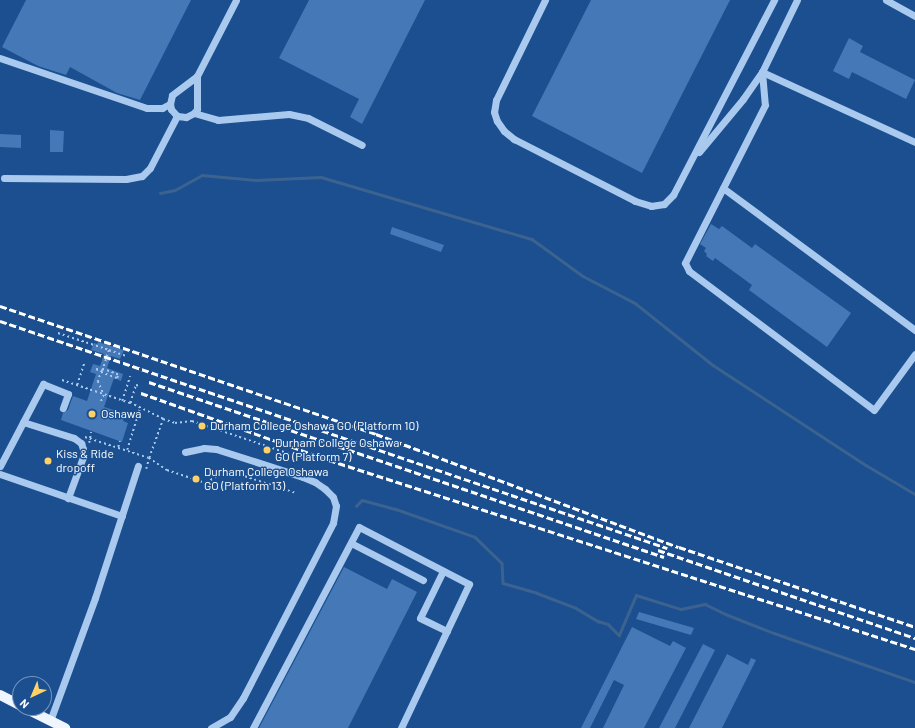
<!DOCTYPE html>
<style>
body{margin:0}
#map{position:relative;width:915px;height:728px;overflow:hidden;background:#1b4f8f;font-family:Barlow,sans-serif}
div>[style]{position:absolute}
.stream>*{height:2.5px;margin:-1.25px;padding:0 1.25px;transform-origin:1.25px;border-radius:1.25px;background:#3c6290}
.building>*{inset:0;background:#4478b7}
.path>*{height:1.5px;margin-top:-0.75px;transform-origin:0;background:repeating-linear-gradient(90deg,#a9c9ee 0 2px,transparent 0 5px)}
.minor>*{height:7px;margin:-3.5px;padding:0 3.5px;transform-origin:3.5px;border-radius:3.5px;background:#a9c9ee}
.major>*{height:10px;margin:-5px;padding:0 5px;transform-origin:5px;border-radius:5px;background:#f0f6ff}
.rail>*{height:2.5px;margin-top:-1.25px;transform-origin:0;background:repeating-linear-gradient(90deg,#fff 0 7px,transparent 0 10px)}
.path-bridge>*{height:1.5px;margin-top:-0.75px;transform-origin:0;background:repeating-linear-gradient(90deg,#a9c9ee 0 2px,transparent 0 5px)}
.dots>*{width:11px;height:11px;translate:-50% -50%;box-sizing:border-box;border:2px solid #1b4f8f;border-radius:50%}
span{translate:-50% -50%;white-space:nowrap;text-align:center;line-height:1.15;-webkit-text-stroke:3px #1b4f8f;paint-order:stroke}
.poi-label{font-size:12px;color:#fff}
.left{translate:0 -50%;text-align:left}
.north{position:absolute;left:12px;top:676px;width:40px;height:40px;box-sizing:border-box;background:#1b4f8f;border:1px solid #7695bc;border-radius:50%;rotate:224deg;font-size:11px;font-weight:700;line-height:16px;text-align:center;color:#fff}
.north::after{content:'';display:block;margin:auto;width:14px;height:18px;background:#ffd166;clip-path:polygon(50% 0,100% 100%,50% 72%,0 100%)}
</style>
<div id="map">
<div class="stream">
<div style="left:160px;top:193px;width:15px;rotate:-11deg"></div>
<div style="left:175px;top:190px;width:31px;rotate:-29deg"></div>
<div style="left:202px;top:175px;width:54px;rotate:5.3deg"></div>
<div style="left:256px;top:180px;width:65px;rotate:-2.6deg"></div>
<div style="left:321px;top:177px;width:220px;rotate:16.4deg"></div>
<div style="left:532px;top:239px;width:63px;rotate:36deg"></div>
<div style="left:583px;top:276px;width:59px;rotate:27.4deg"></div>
<div style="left:635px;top:303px;width:100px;rotate:38.5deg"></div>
<div style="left:713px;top:365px;width:183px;rotate:33.2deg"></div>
<div style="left:866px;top:465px;width:57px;rotate:30.6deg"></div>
<div style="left:356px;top:506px;width:8px;rotate:-45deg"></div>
<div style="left:362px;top:500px;width:35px;rotate:15deg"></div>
<div style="left:396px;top:509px;width:84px;rotate:19.5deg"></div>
<div style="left:475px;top:537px;width:37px;rotate:44deg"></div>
<div style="left:502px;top:563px;width:20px;rotate:87deg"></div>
<div style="left:503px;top:583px;width:35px;rotate:16deg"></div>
<div style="left:537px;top:593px;width:42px;rotate:21deg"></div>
<div style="left:576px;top:608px;width:26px;rotate:31deg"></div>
<div style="left:598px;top:621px;width:10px;rotate:17deg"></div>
<div style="left:608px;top:624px;width:16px;rotate:45deg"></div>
<div style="left:619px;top:635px;width:43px;rotate:-67deg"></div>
<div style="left:636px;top:595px;width:47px;rotate:17.3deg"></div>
<div style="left:681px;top:609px;width:25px;rotate:-12deg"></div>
<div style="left:705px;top:604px;width:25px;rotate:26deg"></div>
<div style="left:728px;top:615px;width:49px;rotate:21.4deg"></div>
<div style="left:774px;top:633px;width:149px;rotate:19.2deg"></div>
</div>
<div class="building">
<div style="clip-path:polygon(26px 0,191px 0,140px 100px,117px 93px,70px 67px,66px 75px,38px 66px,2px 47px)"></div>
<div style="clip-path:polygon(309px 0,425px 0,362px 124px,350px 117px,359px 99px,279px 58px)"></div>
<div style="clip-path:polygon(591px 0,730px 0,642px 173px,532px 116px)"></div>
<div style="clip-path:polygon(849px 38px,863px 46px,860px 52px,915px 80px,906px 99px,852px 72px,849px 79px,833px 71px)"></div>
<div style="clip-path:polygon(50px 130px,64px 131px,63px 152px,50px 152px)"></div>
<div style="clip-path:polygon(0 134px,21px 135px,21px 148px,0 147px)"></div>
<div style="clip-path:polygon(711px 224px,719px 229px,722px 226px,752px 248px,755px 244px,851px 313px,827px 347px,749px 290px,752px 285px,715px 258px,713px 261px,706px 256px,707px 254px,704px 251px,706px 248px,700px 244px)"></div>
<div style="clip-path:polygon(392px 227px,444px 245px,441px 252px,390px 234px)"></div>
<div style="clip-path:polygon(98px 342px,124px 350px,120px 359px,111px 356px,107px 368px,123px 374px,121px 381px,114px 378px,104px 407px,126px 414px,123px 421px,128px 423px,122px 442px,61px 420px,63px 413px,68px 410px,73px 396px,87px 401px,96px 374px,90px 372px,93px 364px,100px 366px,104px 354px,91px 350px,94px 343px,97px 344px)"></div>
<div style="clip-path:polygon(344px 567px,387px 589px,392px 579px,417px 592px,348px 728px,259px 728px)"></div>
<div style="clip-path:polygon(639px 612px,694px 628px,691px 635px,636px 619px)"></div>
<div style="clip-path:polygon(632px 627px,670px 646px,673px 641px,686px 648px,644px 728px,603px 728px,624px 685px,614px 680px,590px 728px,581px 728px)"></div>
<div style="clip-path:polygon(703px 644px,715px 650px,675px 728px,659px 728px)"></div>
<div style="clip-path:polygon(727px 654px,748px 665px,751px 658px,756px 660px,722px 728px,689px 728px)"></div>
</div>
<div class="path">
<div style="left:58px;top:333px;width:54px;rotate:18.4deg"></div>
<div style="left:96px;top:369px;width:6px;rotate:18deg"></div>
<div style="left:102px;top:371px;width:11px;rotate:112deg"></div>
<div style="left:98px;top:381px;width:15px;rotate:67deg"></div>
<div style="left:104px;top:395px;width:8px;rotate:113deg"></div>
<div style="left:101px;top:372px;width:17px;rotate:21deg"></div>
<div style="left:117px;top:378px;width:3px;rotate:-72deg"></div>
<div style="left:118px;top:375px;width:17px;rotate:-159deg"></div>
<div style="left:62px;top:380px;width:72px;rotate:18.7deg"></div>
<div style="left:77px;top:385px;width:23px;rotate:-72deg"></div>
<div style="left:122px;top:401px;width:26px;rotate:-72deg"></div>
<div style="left:163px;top:419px;width:13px;rotate:18deg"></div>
<div style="left:175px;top:423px;width:17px;rotate:-7deg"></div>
<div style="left:192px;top:421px;width:116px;rotate:18.6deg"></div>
<div style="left:85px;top:437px;width:67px;rotate:18.2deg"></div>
<div style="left:149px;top:458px;width:41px;rotate:-70.3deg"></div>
<div style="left:163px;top:419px;width:37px;rotate:-154deg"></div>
<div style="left:130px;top:403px;width:19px;rotate:-72deg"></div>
<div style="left:136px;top:385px;width:4px;rotate:14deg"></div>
<div style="left:89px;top:443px;width:11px;rotate:-80deg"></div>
<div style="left:118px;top:447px;width:6px;rotate:-72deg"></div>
<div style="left:127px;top:450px;width:44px;rotate:-72.8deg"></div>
<div style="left:146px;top:469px;width:11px;rotate:-75deg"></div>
<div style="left:149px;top:458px;width:22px;rotate:34deg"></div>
<div style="left:167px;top:470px;width:41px;rotate:18.4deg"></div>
<div style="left:206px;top:483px;width:24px;rotate:-33deg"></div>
<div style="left:226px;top:470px;width:74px;rotate:18.2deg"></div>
</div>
<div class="minor">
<div style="left:545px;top:0;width:111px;rotate:116.1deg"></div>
<div style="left:496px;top:100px;width:12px;rotate:99deg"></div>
<div style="left:494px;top:112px;width:9px;rotate:72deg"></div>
<div style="left:497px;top:121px;width:12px;rotate:55deg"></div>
<div style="left:504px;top:131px;width:13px;rotate:39deg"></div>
<div style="left:514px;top:139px;width:136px;rotate:27.1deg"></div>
<div style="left:635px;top:201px;width:17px;rotate:17deg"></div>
<div style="left:651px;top:206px;width:13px;rotate:-9deg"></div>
<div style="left:664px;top:204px;width:13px;rotate:-45deg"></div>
<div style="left:673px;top:195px;width:220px;rotate:-62.6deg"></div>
<div style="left:886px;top:0;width:33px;rotate:29deg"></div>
<div style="left:0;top:58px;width:155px;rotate:18.8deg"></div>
<div style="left:147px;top:108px;width:15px"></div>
<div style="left:162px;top:108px;width:9px;rotate:-27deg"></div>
<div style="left:762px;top:72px;width:33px;rotate:85deg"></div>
<div style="left:765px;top:105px;width:177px;rotate:116.9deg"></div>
<div style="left:685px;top:263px;width:9px;rotate:63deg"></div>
<div style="left:689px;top:271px;width:231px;rotate:36.9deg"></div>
<div style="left:874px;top:410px;width:69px;rotate:-53.8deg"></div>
<div style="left:762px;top:72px;width:168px;rotate:24.6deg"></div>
<div style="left:197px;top:76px;width:33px;rotate:90deg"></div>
<div style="left:197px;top:109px;width:5px;rotate:127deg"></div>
<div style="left:194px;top:113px;width:9px;rotate:153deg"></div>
<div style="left:186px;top:117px;width:9px;rotate:-174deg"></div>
<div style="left:177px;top:116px;width:9px;rotate:-131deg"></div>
<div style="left:171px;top:109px;width:5px;rotate:-101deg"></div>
<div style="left:170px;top:104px;width:9px;rotate:-77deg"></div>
<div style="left:172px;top:95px;width:31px;rotate:-37deg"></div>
<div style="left:197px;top:76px;width:85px;rotate:-62.8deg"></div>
<div style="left:194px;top:113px;width:25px;rotate:16deg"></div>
<div style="left:218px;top:120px;width:71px;rotate:-4.8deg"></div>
<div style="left:289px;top:114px;width:19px;rotate:12deg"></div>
<div style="left:308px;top:118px;width:60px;rotate:26.6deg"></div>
<div style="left:699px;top:152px;width:69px;rotate:-50.3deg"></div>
<div style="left:743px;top:99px;width:33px;rotate:-55deg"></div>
<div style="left:762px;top:72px;width:80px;rotate:-64.1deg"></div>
<div style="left:4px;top:178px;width:122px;rotate:0.5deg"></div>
<div style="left:126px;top:179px;width:16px;rotate:-11deg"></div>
<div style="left:142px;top:176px;width:11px;rotate:-45deg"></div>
<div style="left:150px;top:168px;width:59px;rotate:-62.6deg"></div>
<div style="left:723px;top:188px;width:239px;rotate:36.5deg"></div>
<div style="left:23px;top:422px;width:53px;rotate:17.4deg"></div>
<div style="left:74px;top:438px;width:9px;rotate:36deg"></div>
<div style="left:81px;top:443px;width:6px;rotate:72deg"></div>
<div style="left:83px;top:449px;width:8px;rotate:90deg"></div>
<div style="left:83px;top:457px;width:44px;rotate:110.1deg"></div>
<div style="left:185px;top:452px;width:19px;rotate:-12deg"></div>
<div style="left:204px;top:448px;width:12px;rotate:5deg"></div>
<div style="left:216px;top:449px;width:91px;rotate:17.8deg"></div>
<div style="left:303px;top:477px;width:13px;rotate:23deg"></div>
<div style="left:315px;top:482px;width:12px;rotate:35deg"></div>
<div style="left:325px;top:489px;width:11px;rotate:45deg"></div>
<div style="left:333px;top:497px;width:9px;rotate:72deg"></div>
<div style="left:336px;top:506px;width:17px;rotate:100deg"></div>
<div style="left:333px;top:523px;width:197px;rotate:117.2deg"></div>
<div style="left:243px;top:698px;width:23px;rotate:124deg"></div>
<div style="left:230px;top:717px;width:22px;rotate:150deg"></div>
<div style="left:0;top:466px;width:93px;rotate:-62.3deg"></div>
<div style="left:43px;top:384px;width:27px;rotate:22deg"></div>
<div style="left:68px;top:394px;width:15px;rotate:110deg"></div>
<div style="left:0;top:474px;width:129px;rotate:19deg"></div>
<div style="left:351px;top:543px;width:81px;rotate:27.2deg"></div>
<div style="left:443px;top:571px;width:52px;rotate:116.1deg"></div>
<div style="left:420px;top:618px;width:30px;rotate:26deg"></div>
<div style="left:50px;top:721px;width:131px;rotate:-69.9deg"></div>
<div style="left:95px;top:598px;width:139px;rotate:-72deg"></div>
<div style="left:253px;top:728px;width:227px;rotate:-62.2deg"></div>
<div style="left:359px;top:527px;width:124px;rotate:27.4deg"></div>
<div style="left:469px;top:584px;width:159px;rotate:115.3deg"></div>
</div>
<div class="major">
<div style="left:0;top:695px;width:22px;rotate:27deg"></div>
<div style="left:25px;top:708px;width:45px;rotate:26.6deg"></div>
</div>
<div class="rail">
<div style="left:0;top:306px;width:397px;rotate:18.8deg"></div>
<div style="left:376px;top:434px;width:323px;rotate:20.5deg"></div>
<div style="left:679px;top:547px;width:249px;rotate:18.7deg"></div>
<div style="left:0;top:321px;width:705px;rotate:18.79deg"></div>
<div style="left:149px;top:382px;width:544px;rotate:18.77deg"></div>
<div style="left:141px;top:393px;width:200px;rotate:19.6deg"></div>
<div style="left:329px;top:460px;width:616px;rotate:17.88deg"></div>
<div style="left:658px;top:550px;width:272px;rotate:18.9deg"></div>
</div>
<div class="path-bridge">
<div style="left:96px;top:369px;width:6px;rotate:18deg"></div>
<div style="left:102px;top:371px;width:22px;rotate:-72deg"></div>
<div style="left:109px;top:350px;width:18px;rotate:19deg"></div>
</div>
<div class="dots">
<div style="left:92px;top:414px;background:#ffd166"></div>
<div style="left:202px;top:426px;background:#ffd166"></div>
<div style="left:267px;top:450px;background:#ffd166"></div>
<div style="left:48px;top:461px;background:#ffd166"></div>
<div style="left:196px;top:479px;background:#ffd166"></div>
</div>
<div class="poi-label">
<span class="left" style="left:101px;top:414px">Oshawa</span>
<span class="left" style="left:210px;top:426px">Durham College Oshawa GO (Platform 10)</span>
<span class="left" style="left:275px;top:450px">Durham College Oshawa<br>GO (Platform 7)</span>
<span class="left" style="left:56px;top:461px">Kiss &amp; Ride<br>dropoff</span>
<span class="left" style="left:204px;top:479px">Durham College Oshawa<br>GO (Platform 13)</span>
</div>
<div class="north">N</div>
</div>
